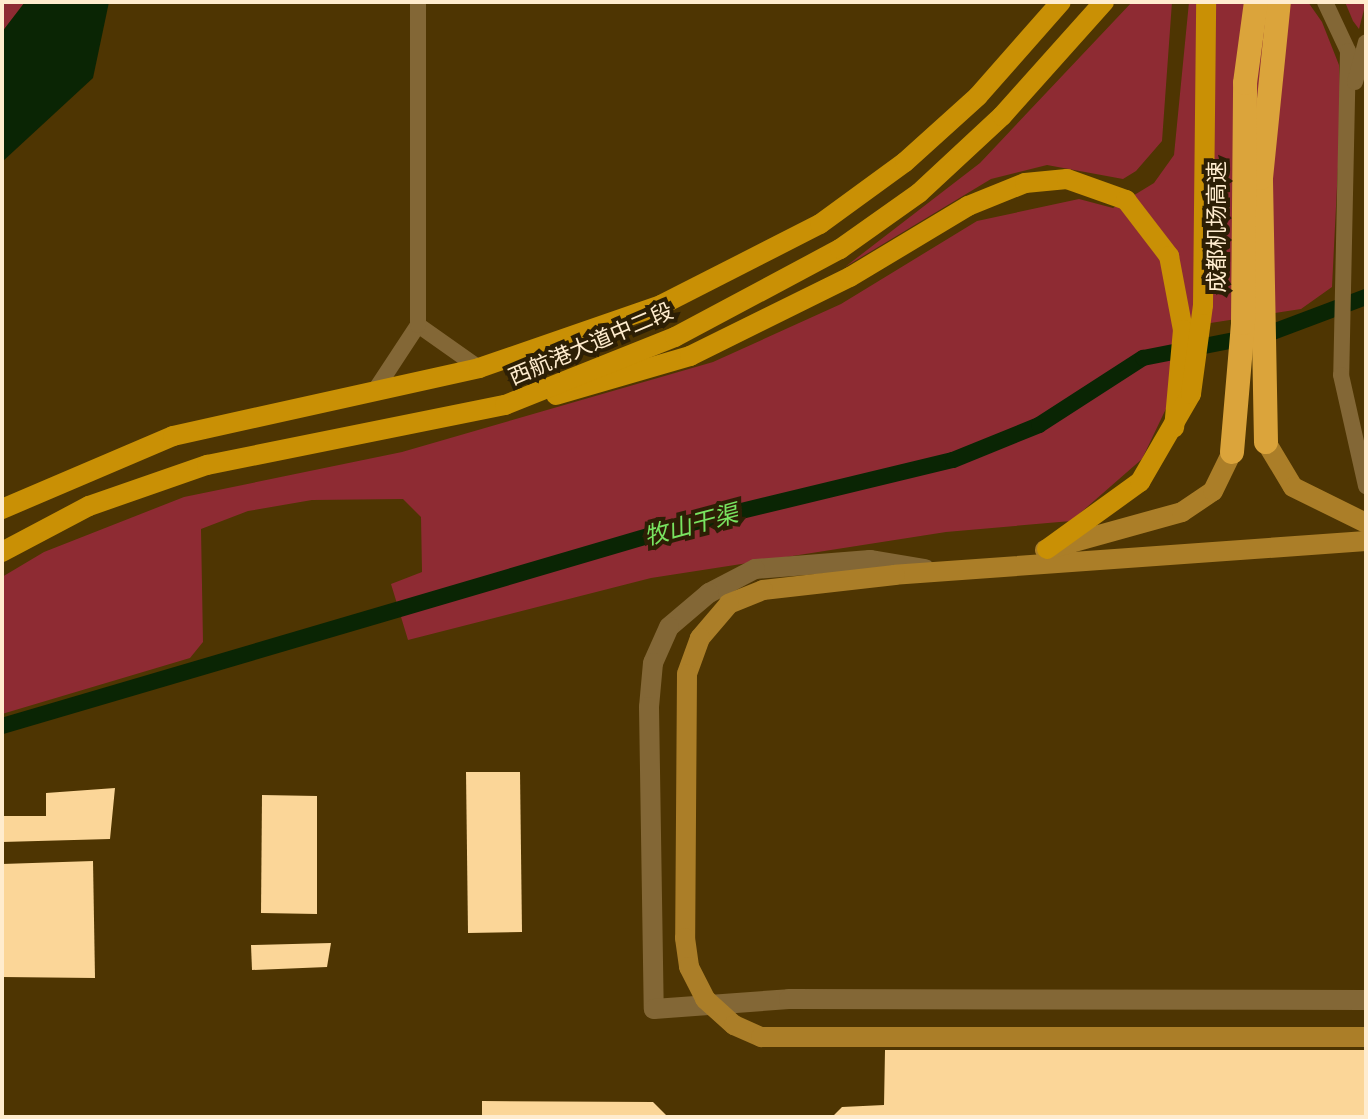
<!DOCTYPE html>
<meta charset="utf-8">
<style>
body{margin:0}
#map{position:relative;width:1368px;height:1119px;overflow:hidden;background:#4e3502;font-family:"Titillium Web","Noto Sans SC",sans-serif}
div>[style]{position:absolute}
.green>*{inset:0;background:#8e2b33}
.water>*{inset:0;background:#0a2504}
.canal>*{height:16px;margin:-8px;padding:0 8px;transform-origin:8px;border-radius:8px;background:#0a2504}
.building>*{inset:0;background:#fbd698}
.minor>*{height:16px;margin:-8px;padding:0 8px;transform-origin:8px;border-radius:8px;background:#836736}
.tertiary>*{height:20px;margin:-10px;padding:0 10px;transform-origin:10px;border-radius:10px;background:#836736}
.secondary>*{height:20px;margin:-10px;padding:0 10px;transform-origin:10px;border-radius:10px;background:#ab7e28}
.primary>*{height:20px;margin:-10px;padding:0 10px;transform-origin:10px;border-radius:10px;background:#c99005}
.motorway>*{height:24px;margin:-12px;padding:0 12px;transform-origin:12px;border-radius:12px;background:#dba43b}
span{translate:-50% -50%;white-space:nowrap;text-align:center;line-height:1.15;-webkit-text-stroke:8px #2d1f05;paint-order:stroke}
.street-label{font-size:22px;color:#ffecce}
.water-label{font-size:24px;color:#79e460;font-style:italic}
.frame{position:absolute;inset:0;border:4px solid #ffecce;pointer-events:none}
</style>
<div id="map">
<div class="green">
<div style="clip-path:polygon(2px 2px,25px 2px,2px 32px)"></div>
<div style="clip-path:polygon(1132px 2px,1172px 2px,1162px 141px,1136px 171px,1123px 179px,1047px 165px,991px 179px,845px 267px,980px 163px)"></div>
<div style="clip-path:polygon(1189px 2px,1308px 2px,1322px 22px,1339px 65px,1341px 106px,1332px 287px,1301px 309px,1178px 328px,1173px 394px,1142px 459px,1071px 521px,946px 532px,651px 578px,408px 640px,391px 584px,422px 572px,421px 517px,403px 499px,312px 500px,248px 511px,201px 529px,203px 642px,190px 658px,2px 714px,2px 577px,44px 552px,184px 497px,402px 452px,713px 362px,841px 304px,977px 221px,1079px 199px,1113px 208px,1154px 183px,1174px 155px)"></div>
<div style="clip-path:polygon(1345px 2px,1366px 2px,1359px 29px,1353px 21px)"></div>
</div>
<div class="water">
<div style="clip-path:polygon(25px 2px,109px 2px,93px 78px,2px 162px,2px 32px)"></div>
</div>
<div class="canal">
<div style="left:2px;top:726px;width:719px;rotate:-16.39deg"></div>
<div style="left:692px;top:523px;width:268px;rotate:-13.6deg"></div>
<div style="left:953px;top:460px;width:93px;rotate:-22.1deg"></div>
<div style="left:1039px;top:425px;width:124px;rotate:-32.8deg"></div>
<div style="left:1143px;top:358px;width:129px;rotate:-11.1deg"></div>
<div style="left:1270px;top:333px;width:103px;rotate:-20.6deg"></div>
</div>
<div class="building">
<div style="clip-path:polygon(466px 772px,520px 772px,522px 932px,468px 933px)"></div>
<div style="clip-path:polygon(115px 788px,110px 839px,2px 842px,2px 816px,46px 816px,46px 793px)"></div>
<div style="clip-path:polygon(262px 795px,317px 796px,317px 914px,261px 913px)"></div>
<div style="clip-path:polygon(93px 861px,95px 978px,2px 977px,2px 864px)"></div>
<div style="clip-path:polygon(331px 943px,327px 967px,252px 970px,251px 945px)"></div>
<div style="clip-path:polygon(885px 1050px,1366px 1050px,1366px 1117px,832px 1117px,842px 1107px,884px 1105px)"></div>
<div style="clip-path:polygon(482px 1101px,653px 1102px,668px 1117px,482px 1117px)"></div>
</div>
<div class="minor">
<div style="left:1325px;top:2px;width:54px;rotate:64.9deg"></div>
<div style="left:1348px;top:51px;width:324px;rotate:91.2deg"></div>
<div style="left:1341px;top:375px;width:114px;rotate:77.3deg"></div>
<div style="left:1355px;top:82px;width:41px;rotate:-74.6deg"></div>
<div style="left:418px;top:325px;width:75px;rotate:35.2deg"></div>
<div style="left:374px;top:392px;width:80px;rotate:-56.7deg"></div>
<div style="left:418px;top:325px;width:323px;rotate:-90deg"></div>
</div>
<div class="tertiary">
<div style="left:925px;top:569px;width:56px;rotate:-170.7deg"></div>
<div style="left:870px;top:560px;width:115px;rotate:175.5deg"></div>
<div style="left:755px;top:569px;width:52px;rotate:152.4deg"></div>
<div style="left:709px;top:593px;width:52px;rotate:139.6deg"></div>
<div style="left:669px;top:627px;width:39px;rotate:114deg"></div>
<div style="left:653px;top:663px;width:44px;rotate:95.2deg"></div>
<div style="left:649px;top:707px;width:302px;rotate:89.1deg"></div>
<div style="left:654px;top:1009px;width:135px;rotate:-4.2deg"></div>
<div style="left:789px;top:999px;width:577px;rotate:0.1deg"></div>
</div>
<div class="secondary">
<div style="left:1266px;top:442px;width:52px;rotate:59deg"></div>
<div style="left:1293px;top:487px;width:81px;rotate:26.3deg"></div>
<div style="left:1366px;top:541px;width:472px;rotate:175.9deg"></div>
<div style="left:895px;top:575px;width:133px;rotate:173.5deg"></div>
<div style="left:763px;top:590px;width:37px;rotate:158deg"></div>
<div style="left:729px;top:604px;width:45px;rotate:130.5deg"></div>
<div style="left:700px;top:638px;width:38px;rotate:110deg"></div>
<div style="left:687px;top:674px;width:264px;rotate:90.4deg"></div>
<div style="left:685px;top:938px;width:29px;rotate:82deg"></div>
<div style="left:689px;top:967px;width:36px;rotate:63deg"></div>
<div style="left:705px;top:999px;width:39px;rotate:42deg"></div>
<div style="left:734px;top:1025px;width:30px;rotate:24deg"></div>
<div style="left:761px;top:1037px;width:605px"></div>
<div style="left:1045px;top:550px;width:142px;rotate:-15.5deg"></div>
<div style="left:1182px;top:512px;width:37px;rotate:-34deg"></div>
<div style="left:1213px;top:491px;width:43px;rotate:-64deg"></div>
</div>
<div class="primary">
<div style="left:556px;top:395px;width:140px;rotate:-16.2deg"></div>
<div style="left:690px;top:356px;width:178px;rotate:-26.3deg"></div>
<div style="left:850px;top:277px;width:138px;rotate:-31deg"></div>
<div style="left:968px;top:206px;width:61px;rotate:-22deg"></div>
<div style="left:1025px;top:183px;width:42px;rotate:-5.4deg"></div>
<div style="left:1067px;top:179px;width:63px;rotate:19.6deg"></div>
<div style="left:1126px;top:200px;width:71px;rotate:52.5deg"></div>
<div style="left:1169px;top:256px;width:75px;rotate:79.3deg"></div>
<div style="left:1183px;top:330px;width:98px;rotate:95.2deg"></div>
<div style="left:2px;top:509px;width:186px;rotate:-23.1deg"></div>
<div style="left:173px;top:436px;width:313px;rotate:-12.5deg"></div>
<div style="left:479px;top:368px;width:193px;rotate:-19.1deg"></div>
<div style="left:661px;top:305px;width:178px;rotate:-27deg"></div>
<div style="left:820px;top:224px;width:105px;rotate:-36.1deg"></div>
<div style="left:905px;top:162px;width:98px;rotate:-42.1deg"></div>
<div style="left:978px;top:96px;width:125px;rotate:-48.6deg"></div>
<div style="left:1047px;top:549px;width:115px;rotate:-35.8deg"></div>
<div style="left:1140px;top:482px;width:102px;rotate:-59.9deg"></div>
<div style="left:1191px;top:394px;width:90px;rotate:-82.3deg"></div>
<div style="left:1203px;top:305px;width:303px;rotate:-89.4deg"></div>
<div style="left:2px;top:552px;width:98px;rotate:-27.9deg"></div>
<div style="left:89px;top:506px;width:125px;rotate:-19.2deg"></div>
<div style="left:207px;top:465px;width:304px;rotate:-11.4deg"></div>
<div style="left:505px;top:405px;width:183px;rotate:-21.8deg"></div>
<div style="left:675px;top:337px;width:187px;rotate:-28.1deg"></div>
<div style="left:840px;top:249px;width:97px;rotate:-35.3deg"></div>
<div style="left:919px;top:193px;width:113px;rotate:-42.9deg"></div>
<div style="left:1002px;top:116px;width:153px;rotate:-48.2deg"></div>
</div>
<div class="motorway">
<div style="left:1266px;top:442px;width:264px;rotate:-91.1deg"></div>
<div style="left:1261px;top:178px;width:177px;rotate:-84.2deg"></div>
<div style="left:1232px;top:452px;width:129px;rotate:-85.1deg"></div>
<div style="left:1243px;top:323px;width:240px;rotate:-89.5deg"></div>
<div style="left:1245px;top:83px;width:82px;rotate:-82.3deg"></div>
</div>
<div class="street-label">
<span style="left:1217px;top:227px;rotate:-90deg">成都机场高速</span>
<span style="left:591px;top:344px;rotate:-23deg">西航港大道中二段</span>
</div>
<div class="water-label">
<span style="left:691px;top:525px;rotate:-15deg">牧山干渠</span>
</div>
<div class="frame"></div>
</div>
